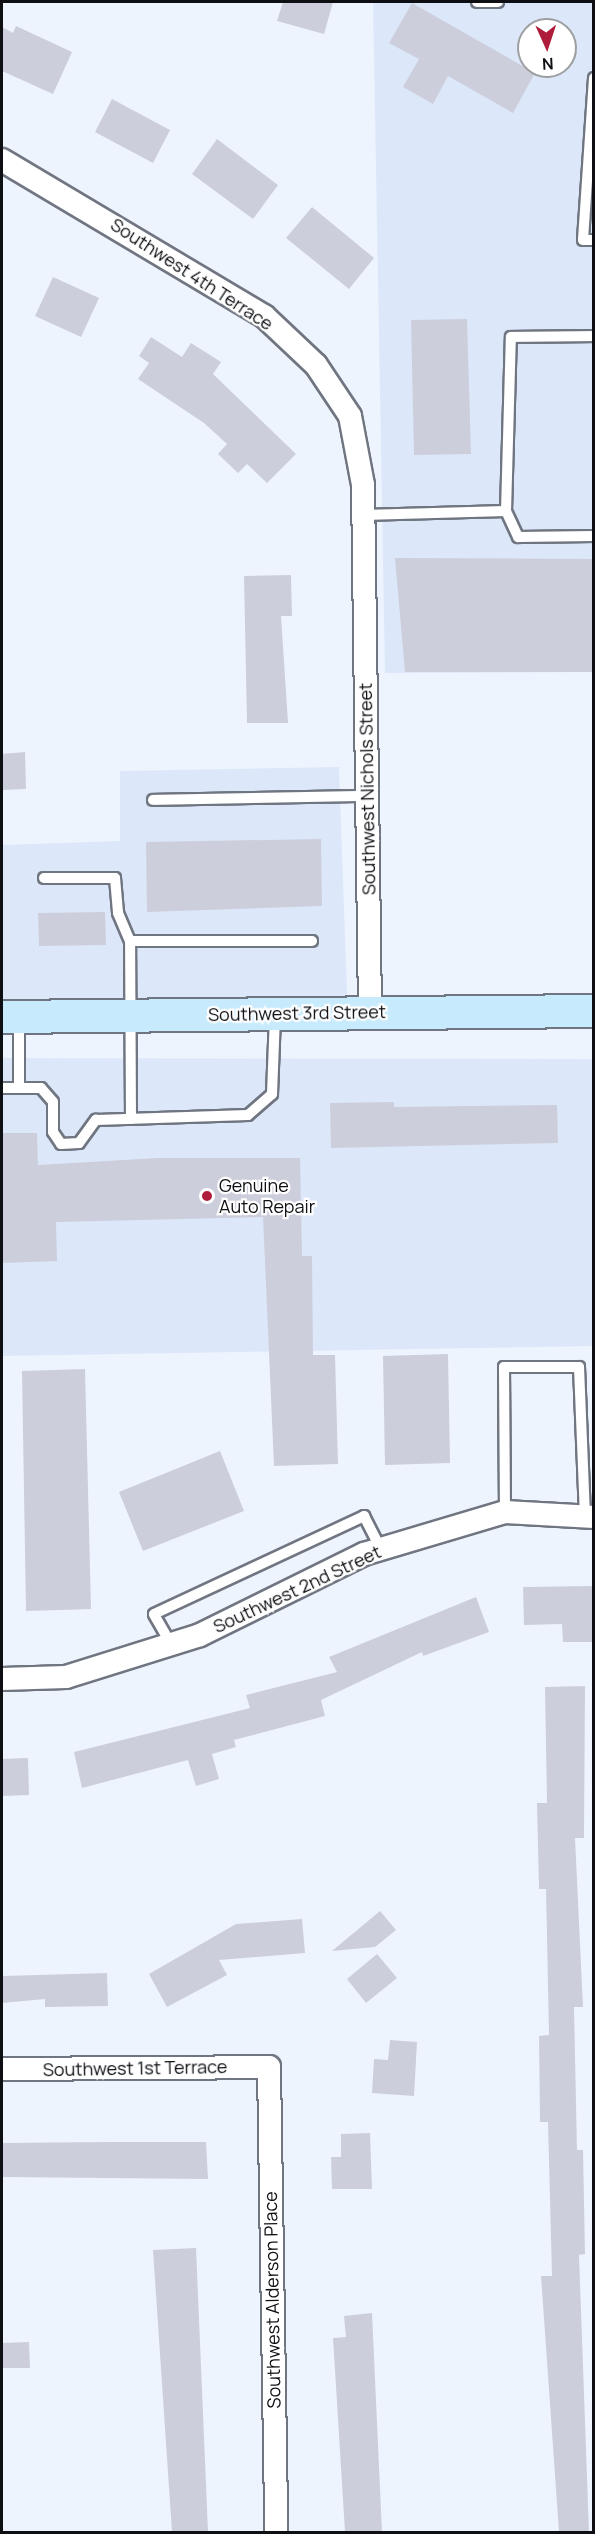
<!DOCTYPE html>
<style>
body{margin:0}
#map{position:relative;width:595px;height:2534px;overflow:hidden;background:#eef4fd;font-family:Manrope,sans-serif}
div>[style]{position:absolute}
.built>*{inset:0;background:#dce8fa}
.building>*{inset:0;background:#cdcedb}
.roads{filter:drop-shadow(2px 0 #707681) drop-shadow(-2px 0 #707681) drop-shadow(0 2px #707681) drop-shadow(0 -2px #707681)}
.lane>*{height:10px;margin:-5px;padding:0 5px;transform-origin:5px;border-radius:5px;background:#fff}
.street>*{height:22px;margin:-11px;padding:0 11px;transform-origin:11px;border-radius:11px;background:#fff}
.secondary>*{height:32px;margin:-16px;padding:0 16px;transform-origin:16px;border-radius:16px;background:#c7eafc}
.dots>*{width:16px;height:16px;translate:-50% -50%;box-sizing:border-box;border:3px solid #fff;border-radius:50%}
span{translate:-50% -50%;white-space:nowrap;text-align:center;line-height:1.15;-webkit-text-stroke:4.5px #fff;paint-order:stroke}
.street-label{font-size:18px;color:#0d0f13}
.poi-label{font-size:18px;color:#0d0f13}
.left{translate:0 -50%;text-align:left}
.frame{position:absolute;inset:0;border:3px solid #0d0f13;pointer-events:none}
.north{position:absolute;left:517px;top:18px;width:60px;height:60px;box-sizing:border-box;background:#fff;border:2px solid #9e9fa1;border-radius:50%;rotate:177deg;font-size:16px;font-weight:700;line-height:24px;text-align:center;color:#0d0f13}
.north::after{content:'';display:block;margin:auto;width:21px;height:27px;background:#af1b3b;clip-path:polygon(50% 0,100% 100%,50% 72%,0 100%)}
</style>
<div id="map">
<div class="built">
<div style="clip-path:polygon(evenodd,373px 2px,593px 2px,593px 672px,385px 673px,373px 2px,529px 30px,565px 30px,565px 66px,529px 66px,529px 30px)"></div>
<div style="clip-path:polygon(339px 767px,347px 993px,336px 1007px,2px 1019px,2px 845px,120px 841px,120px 771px)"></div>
<div style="clip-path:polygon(2px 1058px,593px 1059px,593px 1346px,2px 1356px)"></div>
</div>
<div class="building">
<div style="clip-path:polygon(283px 2px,333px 2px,324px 34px,277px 21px)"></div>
<div style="clip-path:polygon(412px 3px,535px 73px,513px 113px,448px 76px,433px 104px,403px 87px,419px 59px,389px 43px)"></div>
<div style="clip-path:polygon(16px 26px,72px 52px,53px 94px,2px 71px,2px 27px,13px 33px)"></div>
<div style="clip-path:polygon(112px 99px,170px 130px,153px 163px,95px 132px)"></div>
<div style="clip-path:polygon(217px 139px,278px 185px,253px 219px,192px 174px)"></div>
<div style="clip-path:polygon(312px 207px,374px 258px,349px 289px,286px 238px)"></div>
<div style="clip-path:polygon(53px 277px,99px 298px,81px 337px,35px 316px)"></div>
<div style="clip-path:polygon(467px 319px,471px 454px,414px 455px,411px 320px)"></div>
<div style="clip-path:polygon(151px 337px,182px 357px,191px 343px,221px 362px,213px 374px,296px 454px,267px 483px,247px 464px,238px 473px,218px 454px,227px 444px,204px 423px,138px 379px,149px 363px,139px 356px)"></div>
<div style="clip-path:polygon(395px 558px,594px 559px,594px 672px,405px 672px)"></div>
<div style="clip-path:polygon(291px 575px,292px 616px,281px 616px,288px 723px,247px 723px,244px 576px)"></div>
<div style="clip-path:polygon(25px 752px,26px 789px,2px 790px,2px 754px)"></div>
<div style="clip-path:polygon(321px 839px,322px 906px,147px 912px,146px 842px)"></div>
<div style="clip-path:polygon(105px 912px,106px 945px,39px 946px,38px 913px)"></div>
<div style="clip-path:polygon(394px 1102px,394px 1107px,557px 1105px,558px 1143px,331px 1148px,330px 1103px)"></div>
<div style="clip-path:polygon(2px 1133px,37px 1133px,38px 1165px,158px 1158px,300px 1158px,302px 1256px,312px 1256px,313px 1355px,335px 1355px,338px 1464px,274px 1466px,263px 1217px,56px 1222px,57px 1261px,2px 1263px)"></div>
<div style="clip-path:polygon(448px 1354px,450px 1463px,385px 1465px,383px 1356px)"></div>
<div style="clip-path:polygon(85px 1369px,91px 1609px,26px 1611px,22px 1371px)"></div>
<div style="clip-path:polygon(220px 1451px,244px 1511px,143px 1551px,119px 1492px)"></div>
<div style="clip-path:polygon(592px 1586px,594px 1642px,563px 1642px,562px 1624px,524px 1625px,523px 1587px)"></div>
<div style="clip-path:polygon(476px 1597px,489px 1632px,423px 1656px,422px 1652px,321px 1700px,325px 1716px,234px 1740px,236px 1747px,212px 1754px,219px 1779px,196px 1786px,188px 1760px,82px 1788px,74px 1752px,250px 1708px,246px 1695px,337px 1672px,329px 1657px)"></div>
<div style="clip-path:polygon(585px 1686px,584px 1838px,575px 1838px,583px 2007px,574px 2007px,577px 2150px,583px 2150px,585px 2254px,579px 2255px,589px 2532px,559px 2532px,541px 2276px,552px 2276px,548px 2122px,540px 2122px,539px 2036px,549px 2035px,546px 1889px,539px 1889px,537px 1803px,547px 1803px,545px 1687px)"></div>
<div style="clip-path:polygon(28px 1758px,29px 1795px,2px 1796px,2px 1759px)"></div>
<div style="clip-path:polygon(380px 1911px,396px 1930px,375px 1947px,332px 1951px)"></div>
<div style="clip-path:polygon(302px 1919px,305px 1953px,219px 1960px,227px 1975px,167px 2007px,149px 1974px,236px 1924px)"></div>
<div style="clip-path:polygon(377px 1954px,397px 1978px,366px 2003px,347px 1979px)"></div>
<div style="clip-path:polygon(107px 1973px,108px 2006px,45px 2007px,45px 1999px,2px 2003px,2px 1976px)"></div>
<div style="clip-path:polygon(390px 2040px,417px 2042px,414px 2096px,372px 2093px,374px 2059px,388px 2060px)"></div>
<div style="clip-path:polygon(370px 2133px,372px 2189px,332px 2189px,331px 2157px,341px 2157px,341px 2134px)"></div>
<div style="clip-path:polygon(110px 2142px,206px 2142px,208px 2179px,2px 2177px,2px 2143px)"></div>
<div style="clip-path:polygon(196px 2248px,208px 2532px,172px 2532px,153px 2250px)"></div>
<div style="clip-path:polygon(372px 2313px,382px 2532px,345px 2532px,333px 2338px,346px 2337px,344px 2316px)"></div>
<div style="clip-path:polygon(29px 2342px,30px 2368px,2px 2368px,2px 2343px)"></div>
</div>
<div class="roads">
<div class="lane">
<div style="left:477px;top:2px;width:21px"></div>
<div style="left:594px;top:78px;width:162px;rotate:93.9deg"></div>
<div style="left:583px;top:240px;width:11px"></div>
<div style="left:506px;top:511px;width:174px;rotate:-88.4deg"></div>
<div style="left:511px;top:337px;width:83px;rotate:-0.7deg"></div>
<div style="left:363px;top:515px;width:143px;rotate:-1.6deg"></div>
<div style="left:506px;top:511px;width:29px;rotate:65deg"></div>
<div style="left:518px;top:537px;width:76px;rotate:-0.8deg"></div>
<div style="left:153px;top:800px;width:214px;rotate:-1.1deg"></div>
<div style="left:44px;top:878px;width:71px"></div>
<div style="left:115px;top:878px;width:35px;rotate:85deg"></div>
<div style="left:118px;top:913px;width:30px;rotate:67deg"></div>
<div style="left:19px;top:1019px;width:69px;rotate:90deg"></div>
<div style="left:2px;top:1088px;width:39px"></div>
<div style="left:41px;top:1088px;width:18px;rotate:49deg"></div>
<div style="left:53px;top:1102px;width:30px;rotate:90deg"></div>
<div style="left:53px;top:1132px;width:14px;rotate:56deg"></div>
<div style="left:61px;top:1144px;width:18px;rotate:-3deg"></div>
<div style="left:79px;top:1143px;width:29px;rotate:-54deg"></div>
<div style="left:96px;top:1120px;width:152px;rotate:-1.9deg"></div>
<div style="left:248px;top:1115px;width:32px;rotate:-41deg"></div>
<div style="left:272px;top:1094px;width:79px;rotate:-87.8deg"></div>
<div style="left:131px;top:1119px;width:178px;rotate:-90.3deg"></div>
<div style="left:130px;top:941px;width:182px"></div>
<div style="left:505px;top:1512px;width:145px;rotate:-90.4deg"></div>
<div style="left:504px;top:1367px;width:75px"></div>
<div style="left:579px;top:1367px;width:149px;rotate:87.7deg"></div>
<div style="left:171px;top:1644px;width:34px;rotate:-120deg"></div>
<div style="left:154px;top:1614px;width:232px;rotate:-25deg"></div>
<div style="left:364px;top:1516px;width:37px;rotate:63deg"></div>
</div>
<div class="street">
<div style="left:2px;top:160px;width:305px;rotate:30.8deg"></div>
<div style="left:264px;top:316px;width:71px;rotate:43.3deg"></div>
<div style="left:316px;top:365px;width:61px;rotate:56.3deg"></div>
<div style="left:350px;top:416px;width:70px;rotate:79.3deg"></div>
<div style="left:363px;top:485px;width:527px;rotate:89.24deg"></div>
<div style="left:2px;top:1679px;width:64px;rotate:-1.8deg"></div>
<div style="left:66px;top:1677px;width:140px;rotate:-17.4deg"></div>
<div style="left:200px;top:1635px;width:183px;rotate:-26.3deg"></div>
<div style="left:364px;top:1554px;width:147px;rotate:-16.6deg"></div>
<div style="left:505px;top:1512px;width:89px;rotate:3.2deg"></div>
<div style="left:2px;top:2069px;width:267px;rotate:-0.4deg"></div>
<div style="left:269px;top:2067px;width:465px;rotate:89.1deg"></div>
</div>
<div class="secondary">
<div style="left:2px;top:1017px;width:592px;rotate:-0.58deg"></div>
</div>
</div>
<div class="dots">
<div style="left:207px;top:1196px;background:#af1b3b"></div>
</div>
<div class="street-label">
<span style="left:192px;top:274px;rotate:33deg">Southwest 4th Terrace</span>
<span style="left:367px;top:789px;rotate:-91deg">Southwest Nichols Street</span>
<span style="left:297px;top:1013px;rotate:-1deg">Southwest 3rd Street</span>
<span style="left:297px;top:1589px;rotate:-25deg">Southwest 2nd Street</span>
<span style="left:135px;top:2068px;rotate:-1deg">Southwest 1st Terrace</span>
<span style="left:272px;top:2300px;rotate:-91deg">Southwest Alderson Place</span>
</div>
<div class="poi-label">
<span class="left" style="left:219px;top:1196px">Genuine<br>Auto Repair</span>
</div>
<div class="frame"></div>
<div class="north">N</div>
</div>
